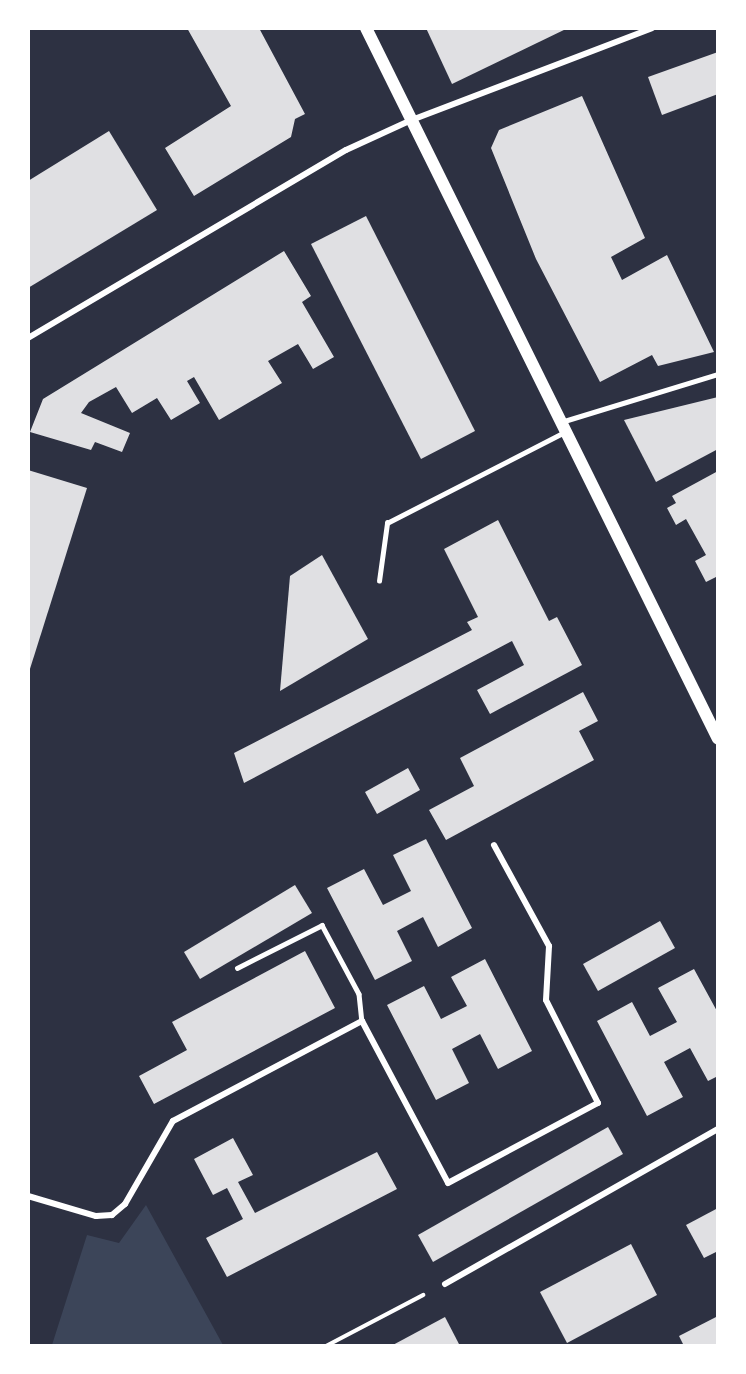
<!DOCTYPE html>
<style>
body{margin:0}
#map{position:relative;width:746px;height:1374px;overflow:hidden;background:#2d3142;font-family:"Source Serif 4",serif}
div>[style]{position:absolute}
.green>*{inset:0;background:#3c4559}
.building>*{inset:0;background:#e0e0e3}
.path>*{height:4px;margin:-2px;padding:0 2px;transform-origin:2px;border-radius:2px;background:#fff}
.service>*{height:4.5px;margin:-2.25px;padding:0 2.25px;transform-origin:2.25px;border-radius:2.25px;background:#fff}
.minor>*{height:6px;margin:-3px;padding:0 3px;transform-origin:3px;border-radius:3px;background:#fff}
.secondary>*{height:12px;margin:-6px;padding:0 6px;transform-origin:6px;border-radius:6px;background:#fff}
span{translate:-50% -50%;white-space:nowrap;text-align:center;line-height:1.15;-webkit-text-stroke:6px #fff;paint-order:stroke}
.frame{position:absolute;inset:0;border:30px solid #fff;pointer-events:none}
</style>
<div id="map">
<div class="green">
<div style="clip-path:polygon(146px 1205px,223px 1345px,52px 1345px,87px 1235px,119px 1243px)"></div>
</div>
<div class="building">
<div style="clip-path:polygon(187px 28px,259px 28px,305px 114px,295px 119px,291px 137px,194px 196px,165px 148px,231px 106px)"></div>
<div style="clip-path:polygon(426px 28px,568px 28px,452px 84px)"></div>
<div style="clip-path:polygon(718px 52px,718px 94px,662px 115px,648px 77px)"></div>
<div style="clip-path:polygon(582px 96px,645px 238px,611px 257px,622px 280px,667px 255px,714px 352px,658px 366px,652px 355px,600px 382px,536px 259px,491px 148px,499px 130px)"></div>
<div style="clip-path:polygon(109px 131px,157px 210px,28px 288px,28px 181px)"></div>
<div style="clip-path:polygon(366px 216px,475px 431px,421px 459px,311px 244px)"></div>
<div style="clip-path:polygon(284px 251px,311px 296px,302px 302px,334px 357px,313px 369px,298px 344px,268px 361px,282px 383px,219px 420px,194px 377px,187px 381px,200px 403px,171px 420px,157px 398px,132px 413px,116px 387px,89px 402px,81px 413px,130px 433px,122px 452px,95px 442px,91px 450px,30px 432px,43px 399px)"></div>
<div style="clip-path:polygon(718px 397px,718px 449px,656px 482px,624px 420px)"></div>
<div style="clip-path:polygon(28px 470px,87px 488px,29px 672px,28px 672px)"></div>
<div style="clip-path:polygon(718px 471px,718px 580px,716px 577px,706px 582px,695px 561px,706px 555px,686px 519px,676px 525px,667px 508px,676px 503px,672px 496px)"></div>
<div style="clip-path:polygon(498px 520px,549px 621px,557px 617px,582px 665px,490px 714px,477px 690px,524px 665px,512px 641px,244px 783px,234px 753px,472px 630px,467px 622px,478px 617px,444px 549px)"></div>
<div style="clip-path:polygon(322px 555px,368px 639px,280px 691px,290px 576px)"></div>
<div style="clip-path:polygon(583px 692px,598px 721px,579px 731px,594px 760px,446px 840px,429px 810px,474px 786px,460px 758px)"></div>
<div style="clip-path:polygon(408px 768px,420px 790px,377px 814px,365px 792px)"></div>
<div style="clip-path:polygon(426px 839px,472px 928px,438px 947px,423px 917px,397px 931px,412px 961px,375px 980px,327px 888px,364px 869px,383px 905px,411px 891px,393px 855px)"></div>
<div style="clip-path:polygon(295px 885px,312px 913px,200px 979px,184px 952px)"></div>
<div style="clip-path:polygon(660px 921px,675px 948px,598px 991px,583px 964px)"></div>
<div style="clip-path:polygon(305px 951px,335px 1008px,154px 1104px,139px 1076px,187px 1050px,172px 1022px)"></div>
<div style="clip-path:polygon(485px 959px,532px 1051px,498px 1069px,480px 1034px,452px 1049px,469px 1083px,436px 1100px,387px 1005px,424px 986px,441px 1019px,467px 1006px,451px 977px)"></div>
<div style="clip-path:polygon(694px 969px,718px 1013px,718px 1076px,708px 1081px,690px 1048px,664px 1062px,683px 1097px,647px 1116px,597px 1021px,632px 1002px,650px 1036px,677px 1022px,658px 988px)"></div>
<div style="clip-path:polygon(608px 1127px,623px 1154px,433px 1262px,418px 1235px)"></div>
<div style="clip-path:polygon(233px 1138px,253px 1175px,238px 1182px,255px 1213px,377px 1152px,397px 1189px,227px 1277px,206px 1238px,243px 1219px,227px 1188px,213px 1195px,194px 1159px)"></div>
<div style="clip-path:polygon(718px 1208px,718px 1251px,704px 1258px,686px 1225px)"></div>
<div style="clip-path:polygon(631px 1244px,657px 1295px,567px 1343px,540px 1292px)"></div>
<div style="clip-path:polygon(718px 1316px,718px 1346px,684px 1346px,679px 1336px)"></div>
<div style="clip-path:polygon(445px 1317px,460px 1346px,391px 1346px)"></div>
</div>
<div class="path">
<div style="left:326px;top:1346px;width:110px;rotate:-27.7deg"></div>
</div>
<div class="service">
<div style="left:561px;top:422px;width:164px;rotate:-17deg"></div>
<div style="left:379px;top:581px;width:59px;rotate:-82.1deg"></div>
<div style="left:387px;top:523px;width:198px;rotate:-27.1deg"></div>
<div style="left:237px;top:968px;width:95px;rotate:-26.8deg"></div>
<div style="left:322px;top:925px;width:78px;rotate:61.8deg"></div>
<div style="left:359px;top:994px;width:27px;rotate:84deg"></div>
</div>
<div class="minor">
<div style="left:28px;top:338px;width:369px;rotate:-30.6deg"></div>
<div style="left:346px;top:150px;width:69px;rotate:-24.7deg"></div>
<div style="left:409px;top:121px;width:260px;rotate:-20.9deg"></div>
<div style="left:28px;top:1196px;width:71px;rotate:16.4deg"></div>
<div style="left:96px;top:1216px;width:16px;rotate:-4deg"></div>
<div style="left:112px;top:1215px;width:17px;rotate:-40deg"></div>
<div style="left:125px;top:1204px;width:96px;rotate:-60deg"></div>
<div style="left:173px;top:1121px;width:214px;rotate:-27.9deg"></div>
<div style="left:362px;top:1021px;width:183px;rotate:62deg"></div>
<div style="left:448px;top:1183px;width:170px;rotate:-28.1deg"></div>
<div style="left:598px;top:1103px;width:115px;rotate:-116.8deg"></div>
<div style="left:546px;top:1000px;width:54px;rotate:-86.8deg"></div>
<div style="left:549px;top:946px;width:115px;rotate:-118.6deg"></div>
<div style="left:445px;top:1284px;width:314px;rotate:-29.6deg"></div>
</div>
<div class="secondary">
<div style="left:366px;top:28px;width:793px;rotate:63.66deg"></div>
</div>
<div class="frame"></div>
</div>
